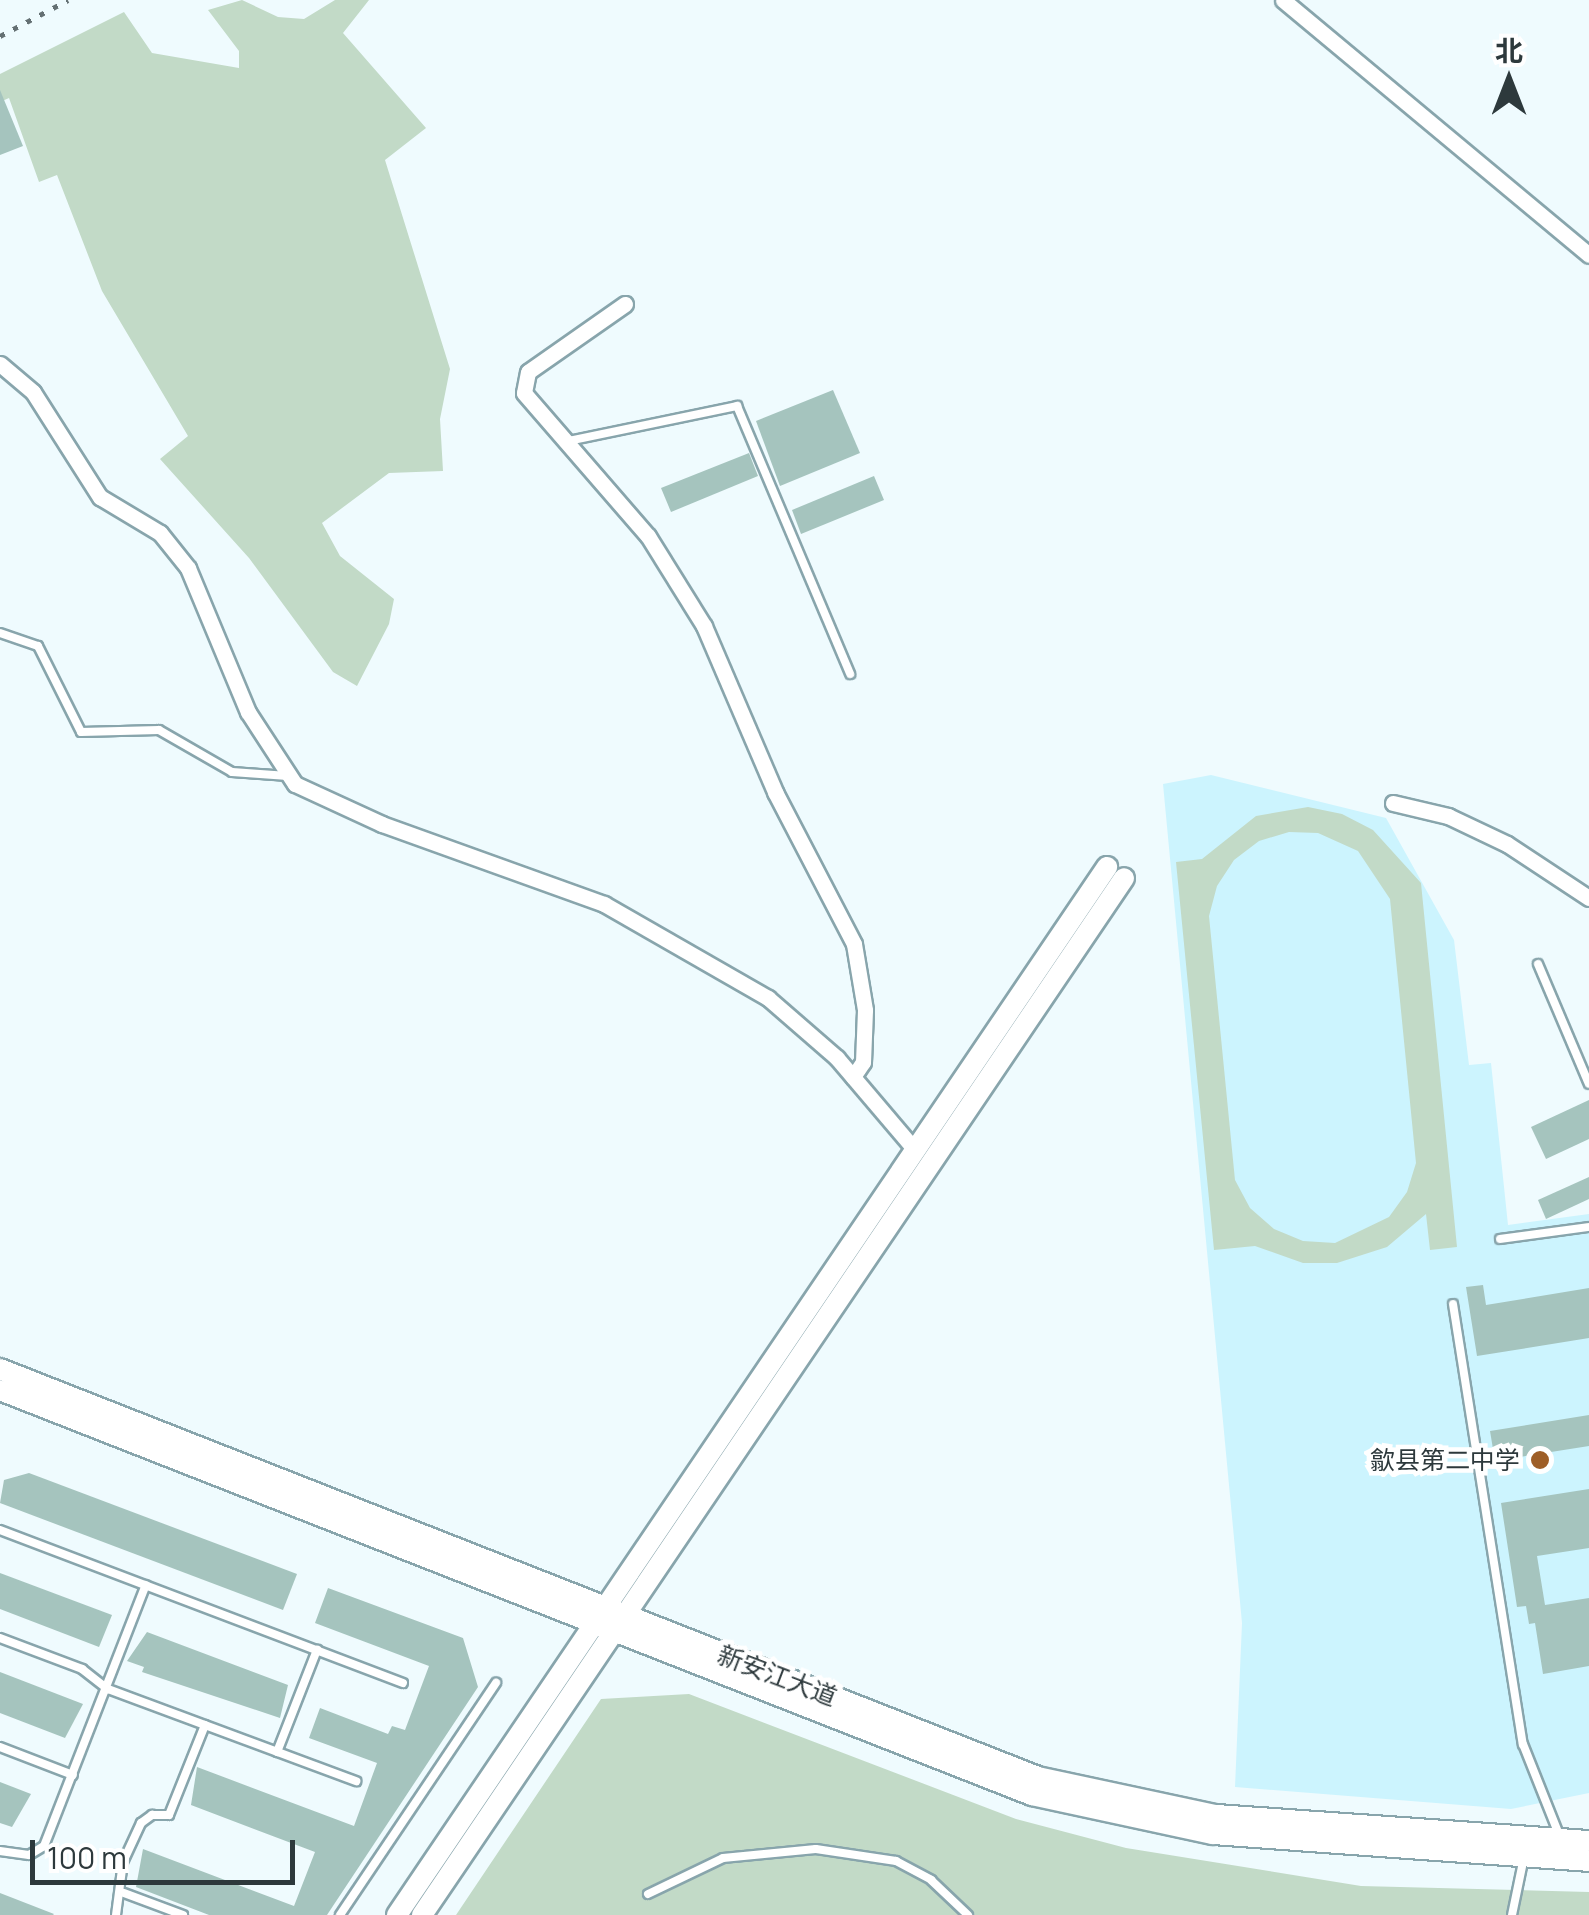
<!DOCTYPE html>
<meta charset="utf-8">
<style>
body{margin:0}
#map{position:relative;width:1589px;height:1915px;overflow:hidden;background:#effbfe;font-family:Manrope,"Noto Sans SC",sans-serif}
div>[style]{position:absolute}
.built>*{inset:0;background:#ccf4fe}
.green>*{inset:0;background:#c2dac7}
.building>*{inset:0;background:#a5c4be}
.roads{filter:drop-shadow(2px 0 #88a5ac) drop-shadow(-2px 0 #88a5ac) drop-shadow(0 2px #88a5ac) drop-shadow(0 -2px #88a5ac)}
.lane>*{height:8px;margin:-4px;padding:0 4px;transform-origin:4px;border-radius:4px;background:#fff}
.street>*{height:15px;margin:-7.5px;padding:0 7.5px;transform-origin:7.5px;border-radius:7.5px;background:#fff}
.secondary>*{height:20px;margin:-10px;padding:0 10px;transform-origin:10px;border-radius:10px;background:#fff}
.rail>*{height:5px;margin-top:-2.5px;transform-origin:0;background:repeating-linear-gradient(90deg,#647073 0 5px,transparent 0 15px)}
.dots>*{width:28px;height:28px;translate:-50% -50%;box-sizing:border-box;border:5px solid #fff;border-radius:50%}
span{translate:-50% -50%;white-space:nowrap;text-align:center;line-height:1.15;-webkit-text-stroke:9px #fff;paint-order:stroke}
.poi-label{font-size:25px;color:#2d393c}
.right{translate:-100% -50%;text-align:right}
.street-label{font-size:25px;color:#2d393c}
.north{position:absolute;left:1459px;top:30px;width:100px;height:100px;-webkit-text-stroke:8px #fff;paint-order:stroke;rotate:0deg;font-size:28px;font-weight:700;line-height:40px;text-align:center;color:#2d393c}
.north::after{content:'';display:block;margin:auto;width:35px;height:45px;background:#2d393c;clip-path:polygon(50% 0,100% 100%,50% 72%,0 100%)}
.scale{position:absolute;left:30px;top:1840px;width:265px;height:45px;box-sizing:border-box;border:5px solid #2d393c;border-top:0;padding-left:12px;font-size:30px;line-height:35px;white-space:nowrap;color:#2d393c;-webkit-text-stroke:8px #fff;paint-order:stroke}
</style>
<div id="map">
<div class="built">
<div style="clip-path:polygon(1211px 775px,1386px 818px,1454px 940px,1469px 1065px,1491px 1063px,1508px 1225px,1589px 1214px,1589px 1793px,1511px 1809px,1235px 1787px,1242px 1623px,1163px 784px)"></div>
</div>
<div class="green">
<div style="clip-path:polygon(242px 0,278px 17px,304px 19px,335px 0,369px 0,343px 33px,426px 128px,385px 160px,450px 369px,440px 419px,443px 471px,389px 473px,322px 523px,340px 556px,394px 599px,389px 624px,357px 686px,333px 672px,249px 558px,160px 459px,188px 436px,102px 291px,57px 175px,39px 182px,9px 98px,0 102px,0 74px,124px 12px,152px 53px,239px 68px,239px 51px,208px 10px)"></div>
<div style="clip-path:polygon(evenodd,1308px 807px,1342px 814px,1373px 830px,1421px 883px,1457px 1247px,1430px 1250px,1426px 1214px,1387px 1247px,1337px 1263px,1303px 1263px,1255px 1246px,1214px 1250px,1176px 862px,1202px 859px,1256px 816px,1308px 807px,1289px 832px,1318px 833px,1358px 851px,1390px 899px,1416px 1163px,1407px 1192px,1389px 1217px,1335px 1243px,1303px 1241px,1274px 1229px,1250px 1208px,1235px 1180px,1209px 916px,1217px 886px,1234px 860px,1259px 841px,1289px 832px)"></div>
<div style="clip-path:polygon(689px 1694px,1016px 1819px,1126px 1848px,1361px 1886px,1589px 1892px,1589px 1915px,456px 1915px,601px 1699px)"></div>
</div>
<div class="building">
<div style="clip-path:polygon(0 90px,23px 146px,0 155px)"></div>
<div style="clip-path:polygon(833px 390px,860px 453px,780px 486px,756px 421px)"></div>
<div style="clip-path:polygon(749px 453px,758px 476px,671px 512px,661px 488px)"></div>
<div style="clip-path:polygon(874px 476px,884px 500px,801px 534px,792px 510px)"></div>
<div style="clip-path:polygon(1589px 1100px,1589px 1139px,1546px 1159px,1531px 1127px)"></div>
<div style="clip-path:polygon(1589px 1177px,1589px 1199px,1546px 1219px,1538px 1200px)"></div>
<div style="clip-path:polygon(1483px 1285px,1486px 1305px,1589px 1288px,1589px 1338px,1477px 1356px,1466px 1287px)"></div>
<div style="clip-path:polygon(1589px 1415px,1589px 1446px,1495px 1461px,1490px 1431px)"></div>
<div style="clip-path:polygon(29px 1473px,297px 1574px,283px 1610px,0 1503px,4px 1480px)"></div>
<div style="clip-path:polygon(1589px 1489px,1589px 1548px,1537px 1556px,1545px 1605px,1589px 1598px,1589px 1666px,1543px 1674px,1535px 1623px,1529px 1624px,1526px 1606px,1517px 1607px,1501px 1503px)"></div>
<div style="clip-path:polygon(0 1573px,112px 1615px,99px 1647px,0 1609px)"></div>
<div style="clip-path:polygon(328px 1588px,463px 1638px,478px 1687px,327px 1915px,209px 1915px,136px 1887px,143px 1849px,294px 1906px,315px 1852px,191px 1805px,197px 1767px,354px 1826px,377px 1763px,309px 1738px,320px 1708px,388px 1734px,392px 1726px,405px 1730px,429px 1666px,315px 1623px)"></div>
<div style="clip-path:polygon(147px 1632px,288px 1685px,280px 1718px,142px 1672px,144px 1667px,127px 1661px)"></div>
<div style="clip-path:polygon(0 1672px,83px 1704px,65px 1738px,0 1713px)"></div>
<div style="clip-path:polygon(0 1782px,31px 1794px,12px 1827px,0 1823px)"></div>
<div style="clip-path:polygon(0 1893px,54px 1914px,53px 1915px,0 1915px)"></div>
</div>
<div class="roads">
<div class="lane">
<div style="left:568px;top:441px;width:173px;rotate:-11.7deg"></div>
<div style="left:737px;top:406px;width:291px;rotate:67.1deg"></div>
<div style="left:0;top:633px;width:40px;rotate:18.9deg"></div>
<div style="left:38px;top:646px;width:96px;rotate:63.4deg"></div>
<div style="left:81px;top:732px;width:78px;rotate:-1.5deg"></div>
<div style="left:159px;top:730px;width:84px;rotate:29.9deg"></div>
<div style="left:232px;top:772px;width:56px;rotate:4.1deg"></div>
<div style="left:1538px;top:964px;width:130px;rotate:67deg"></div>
<div style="left:1500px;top:1239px;width:90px;rotate:-7.7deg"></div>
<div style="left:1453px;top:1304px;width:446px;rotate:81deg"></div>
<div style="left:1523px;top:1744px;width:100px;rotate:68.3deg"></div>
<div style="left:0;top:1530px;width:431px;rotate:20.8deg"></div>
<div style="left:0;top:1638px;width:88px;rotate:20.7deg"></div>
<div style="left:82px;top:1669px;width:33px;rotate:38deg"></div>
<div style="left:108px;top:1689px;width:265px;rotate:20.4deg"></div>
<div style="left:0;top:1747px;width:78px;rotate:21deg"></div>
<div style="left:277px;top:1752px;width:110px;rotate:-68.6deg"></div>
<div style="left:0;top:1851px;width:29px;rotate:8deg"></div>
<div style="left:29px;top:1855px;width:17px;rotate:-31deg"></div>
<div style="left:44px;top:1846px;width:280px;rotate:-68.7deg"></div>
<div style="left:124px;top:1893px;width:63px;rotate:20.4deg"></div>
<div style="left:648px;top:1894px;width:83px;rotate:-25.6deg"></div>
<div style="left:723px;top:1858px;width:93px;rotate:-5.5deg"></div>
<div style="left:816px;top:1849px;width:81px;rotate:8.5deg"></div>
<div style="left:896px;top:1861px;width:40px;rotate:28deg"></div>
<div style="left:931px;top:1880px;width:51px;rotate:43.4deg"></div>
<div style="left:116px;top:1915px;width:53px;rotate:-82.5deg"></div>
<div style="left:123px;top:1862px;width:43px;rotate:-65.2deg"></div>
<div style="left:141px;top:1823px;width:14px;rotate:-36deg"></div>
<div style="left:152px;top:1815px;width:17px"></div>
<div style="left:169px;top:1815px;width:97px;rotate:-68.2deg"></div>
<div style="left:340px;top:1915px;width:280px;rotate:-56.1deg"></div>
<div style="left:1512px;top:1915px;width:59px;rotate:-78.3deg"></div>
</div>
<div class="street">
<div style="left:1283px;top:0;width:398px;rotate:39.8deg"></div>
<div style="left:625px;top:304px;width:118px;rotate:145deg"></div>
<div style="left:528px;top:372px;width:21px;rotate:101deg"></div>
<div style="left:524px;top:393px;width:189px;rotate:49.1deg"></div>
<div style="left:648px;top:536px;width:106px;rotate:58.1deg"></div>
<div style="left:704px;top:626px;width:181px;rotate:66.8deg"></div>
<div style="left:775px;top:792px;width:171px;rotate:62.5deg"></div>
<div style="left:854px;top:944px;width:67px;rotate:80.5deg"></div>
<div style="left:865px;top:1010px;width:52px;rotate:92.2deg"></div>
<div style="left:863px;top:1062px;width:18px;rotate:124deg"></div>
<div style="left:0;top:364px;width:43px;rotate:40.3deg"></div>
<div style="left:33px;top:392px;width:125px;rotate:57.5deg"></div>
<div style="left:100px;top:497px;width:70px;rotate:31deg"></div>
<div style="left:160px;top:533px;width:45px;rotate:51.3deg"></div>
<div style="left:188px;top:568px;width:156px;rotate:67.4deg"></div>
<div style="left:248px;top:712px;width:86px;rotate:56.9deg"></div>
<div style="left:295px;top:784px;width:96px;rotate:24.7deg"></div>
<div style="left:382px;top:824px;width:236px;rotate:19.8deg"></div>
<div style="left:604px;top:904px;width:189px;rotate:29.8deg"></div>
<div style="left:768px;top:998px;width:91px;rotate:41deg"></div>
<div style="left:837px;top:1058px;width:121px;rotate:49.7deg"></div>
<div style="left:1393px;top:803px;width:57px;rotate:13.3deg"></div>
<div style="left:1448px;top:816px;width:65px;rotate:25.4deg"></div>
<div style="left:1507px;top:844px;width:98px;rotate:33.4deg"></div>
</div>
<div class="secondary">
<div style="left:0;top:1369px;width:1115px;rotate:21.46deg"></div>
<div style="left:1038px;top:1777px;width:182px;rotate:12.1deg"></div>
<div style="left:1216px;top:1815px;width:374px;rotate:4deg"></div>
<div style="left:0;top:1390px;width:1109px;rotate:21.43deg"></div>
<div style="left:1032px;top:1795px;width:185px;rotate:12.2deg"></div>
<div style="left:1213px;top:1834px;width:377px;rotate:4.1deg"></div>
<div style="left:397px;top:1915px;width:1266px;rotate:-55.88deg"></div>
<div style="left:422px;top:1915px;width:1252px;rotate:-55.9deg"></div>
</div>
</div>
<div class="rail">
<div style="left:0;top:36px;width:77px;rotate:-27.9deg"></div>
</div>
<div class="dots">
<div style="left:1540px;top:1460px;background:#9e5e27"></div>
</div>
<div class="poi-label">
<span class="right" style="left:1520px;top:1460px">歙县第二中学</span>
</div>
<div class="street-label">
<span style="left:777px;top:1676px;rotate:21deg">新安江大道</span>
</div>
<div class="north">北</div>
<div class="scale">100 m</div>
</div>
